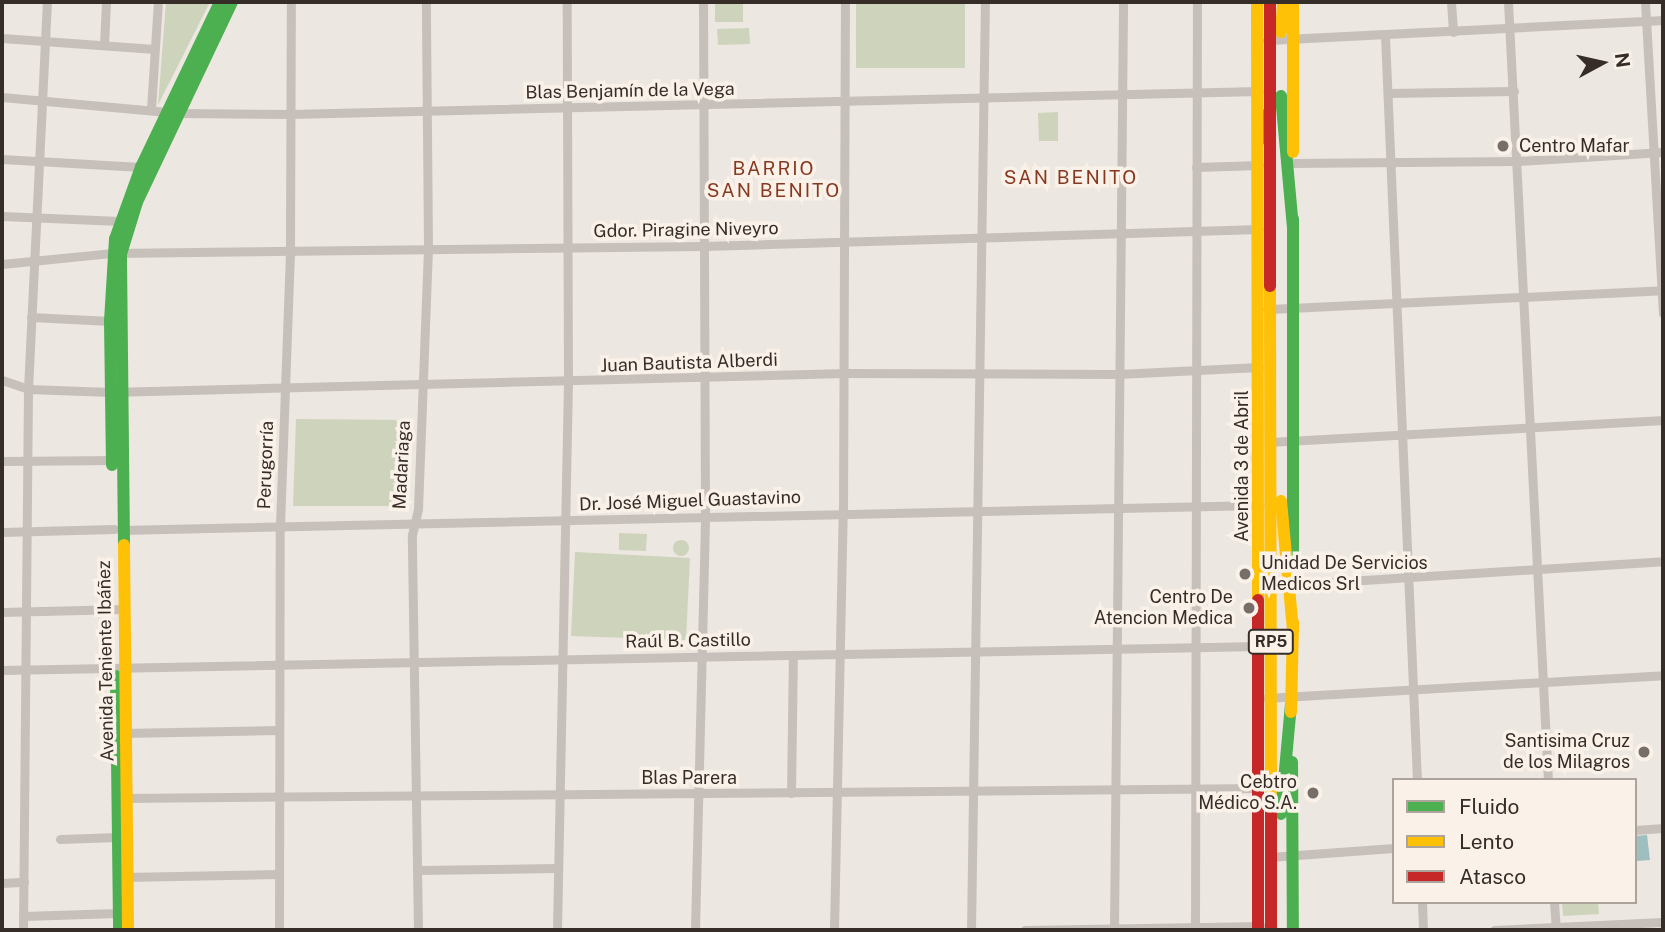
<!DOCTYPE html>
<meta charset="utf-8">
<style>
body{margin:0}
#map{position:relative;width:1665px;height:932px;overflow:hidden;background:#ede7e1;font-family:"Public Sans",sans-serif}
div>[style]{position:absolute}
.green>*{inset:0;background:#ced3bb}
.round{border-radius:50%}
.water>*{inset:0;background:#9dbfbf}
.street>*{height:9px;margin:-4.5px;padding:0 4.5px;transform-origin:4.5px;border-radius:4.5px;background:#c7c0ba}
.fast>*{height:12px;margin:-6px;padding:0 6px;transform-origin:6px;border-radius:6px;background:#4caf50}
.slow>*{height:12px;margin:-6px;padding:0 6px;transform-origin:6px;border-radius:6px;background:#ffc107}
.jam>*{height:12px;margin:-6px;padding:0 6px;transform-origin:6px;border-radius:6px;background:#c62828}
.dots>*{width:19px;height:19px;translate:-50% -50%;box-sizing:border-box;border:4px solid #faf2e9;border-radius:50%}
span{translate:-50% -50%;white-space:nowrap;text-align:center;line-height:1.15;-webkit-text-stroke:7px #faf2e9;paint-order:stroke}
.shield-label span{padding:2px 5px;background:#faf2e9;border:2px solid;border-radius:5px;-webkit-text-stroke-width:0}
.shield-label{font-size:16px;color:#372d28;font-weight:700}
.street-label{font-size:18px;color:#372d28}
.poi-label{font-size:18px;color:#372d28}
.left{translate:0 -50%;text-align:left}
.right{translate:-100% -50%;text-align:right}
.neighbourhood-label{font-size:19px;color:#873820;letter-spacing:2px}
.frame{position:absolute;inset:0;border:4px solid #372d28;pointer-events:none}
.legend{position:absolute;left:1392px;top:778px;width:245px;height:126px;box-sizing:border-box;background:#faf2e9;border:2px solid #aca39c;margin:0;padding:9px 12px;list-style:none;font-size:21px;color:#372d28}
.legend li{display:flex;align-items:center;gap:14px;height:35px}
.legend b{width:35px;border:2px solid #aca39c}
.north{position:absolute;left:1567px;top:28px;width:70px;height:70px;-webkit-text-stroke:5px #faf2e9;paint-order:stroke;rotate:82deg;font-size:19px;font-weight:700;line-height:28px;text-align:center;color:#372d28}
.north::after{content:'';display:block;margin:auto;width:24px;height:32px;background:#372d28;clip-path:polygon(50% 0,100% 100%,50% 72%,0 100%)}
</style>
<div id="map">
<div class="green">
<div style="clip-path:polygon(166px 2px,210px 2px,158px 105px)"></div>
<div style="clip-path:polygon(715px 2px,743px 2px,743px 22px,715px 22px)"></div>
<div style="clip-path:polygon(856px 2px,965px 2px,965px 68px,856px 68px)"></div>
<div style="clip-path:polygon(749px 28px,750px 44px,718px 45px,717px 29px)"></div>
<div style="clip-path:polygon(1058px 112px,1058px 141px,1039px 141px,1038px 113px)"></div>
<div style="clip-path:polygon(296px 419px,407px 420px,405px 506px,293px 506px)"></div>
<div style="clip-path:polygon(619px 533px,647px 534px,646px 551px,619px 550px)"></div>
<div class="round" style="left:673px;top:540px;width:16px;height:16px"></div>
<div style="clip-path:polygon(575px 552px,690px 558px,686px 640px,571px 636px)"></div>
<div style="clip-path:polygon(1562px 902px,1598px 902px,1599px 914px,1563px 916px)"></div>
</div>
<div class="water">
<div style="clip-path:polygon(1647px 835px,1650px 860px,1637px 861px,1635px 836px)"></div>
</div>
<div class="street">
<div style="left:1451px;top:2px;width:30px;rotate:86deg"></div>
<div style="left:1508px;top:2px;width:779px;rotate:87.06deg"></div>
<div style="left:1645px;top:2px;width:312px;rotate:86.7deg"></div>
<div style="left:1385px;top:36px;width:745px;rotate:87.54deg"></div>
<div style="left:2px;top:38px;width:153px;rotate:4.1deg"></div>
<div style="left:1267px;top:40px;width:397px;rotate:-2.9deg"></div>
<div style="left:104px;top:45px;width:43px;rotate:-87.3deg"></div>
<div style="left:1388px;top:93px;width:126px;rotate:-0.9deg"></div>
<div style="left:2px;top:97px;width:177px;rotate:5.2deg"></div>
<div style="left:178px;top:113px;width:113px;rotate:0.5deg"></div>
<div style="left:291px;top:114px;width:968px;rotate:-1.36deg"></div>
<div style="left:151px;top:109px;width:107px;rotate:-86.3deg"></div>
<div style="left:2px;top:159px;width:139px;rotate:3.3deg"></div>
<div style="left:1293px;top:163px;width:225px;rotate:-0.5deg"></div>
<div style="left:1518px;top:161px;width:145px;rotate:-3.6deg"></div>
<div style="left:1196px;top:167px;width:63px;rotate:-1.8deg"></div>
<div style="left:2px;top:216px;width:118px;rotate:2.4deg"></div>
<div style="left:2px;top:264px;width:112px;rotate:-5.7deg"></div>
<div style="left:113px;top:253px;width:591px;rotate:-0.68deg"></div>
<div style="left:704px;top:246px;width:555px;rotate:-1.75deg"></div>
<div style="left:1267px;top:309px;width:396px;rotate:-2.7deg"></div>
<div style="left:31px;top:317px;width:79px;rotate:2.9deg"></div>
<div style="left:2px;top:380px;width:28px;rotate:19deg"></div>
<div style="left:28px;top:389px;width:83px;rotate:2.1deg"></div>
<div style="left:111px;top:392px;width:734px;rotate:-1.48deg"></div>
<div style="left:845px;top:373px;width:273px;rotate:0.2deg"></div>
<div style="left:1118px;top:374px;width:141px;rotate:-2.8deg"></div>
<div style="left:1269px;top:442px;width:395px;rotate:-3.2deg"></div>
<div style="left:2px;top:461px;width:113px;rotate:-0.5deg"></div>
<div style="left:121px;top:530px;width:1139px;rotate:-1.26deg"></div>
<div style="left:2px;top:532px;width:112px;rotate:-1.5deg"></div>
<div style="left:1268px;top:586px;width:396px;rotate:-3.6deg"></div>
<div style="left:2px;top:612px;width:121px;rotate:-1.4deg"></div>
<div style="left:2px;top:670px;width:1258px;rotate:-1.09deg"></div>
<div style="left:1267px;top:698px;width:397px;rotate:-3.3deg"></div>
<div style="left:122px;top:733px;width:156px;rotate:-1.1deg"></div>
<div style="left:791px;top:793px;width:138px;rotate:-89.2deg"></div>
<div style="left:123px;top:798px;width:1137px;rotate:-0.5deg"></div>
<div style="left:1635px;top:830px;width:28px;rotate:-4deg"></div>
<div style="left:60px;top:839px;width:58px;rotate:-2deg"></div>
<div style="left:1270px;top:857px;width:124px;rotate:-4.2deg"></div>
<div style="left:417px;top:870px;width:141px;rotate:-0.8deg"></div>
<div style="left:124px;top:877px;width:154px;rotate:-1.1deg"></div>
<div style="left:2px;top:883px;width:22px;rotate:-3deg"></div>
<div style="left:1422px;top:902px;width:28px;rotate:88deg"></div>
<div style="left:1554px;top:902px;width:28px;rotate:86deg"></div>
<div style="left:23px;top:916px;width:95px;rotate:-1.8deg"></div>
<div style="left:23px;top:930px;width:541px;rotate:-89.47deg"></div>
<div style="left:28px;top:389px;width:387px;rotate:-87.2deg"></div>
<div style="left:279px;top:930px;width:405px;rotate:-89.9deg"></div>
<div style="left:280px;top:525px;width:274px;rotate:-87.9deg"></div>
<div style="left:290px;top:251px;width:249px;rotate:-89.8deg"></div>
<div style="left:418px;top:930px;width:395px;rotate:-90.9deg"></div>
<div style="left:412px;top:535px;width:27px;rotate:-77deg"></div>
<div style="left:418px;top:509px;width:262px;rotate:-87.8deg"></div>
<div style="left:428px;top:247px;width:245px;rotate:-90.5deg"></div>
<div style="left:557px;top:930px;width:548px;rotate:-88.85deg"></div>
<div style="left:568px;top:382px;width:380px;rotate:-90.2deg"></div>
<div style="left:695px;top:930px;width:415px;rotate:-88.6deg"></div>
<div style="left:705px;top:515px;width:513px;rotate:-90.22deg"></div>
<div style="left:834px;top:930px;width:418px;rotate:-88.8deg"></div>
<div style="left:843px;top:512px;width:510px;rotate:-89.78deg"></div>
<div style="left:971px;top:930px;width:928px;rotate:-89.14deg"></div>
<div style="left:1025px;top:930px;width:236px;rotate:-1deg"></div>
<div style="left:1114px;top:930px;width:928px;rotate:-89.44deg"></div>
<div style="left:1195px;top:930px;width:928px;rotate:-89.88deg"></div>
<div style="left:1494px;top:930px;width:169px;rotate:-2.7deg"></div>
</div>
<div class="fast">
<div style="left:1281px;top:96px;width:132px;rotate:84.8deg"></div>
<div style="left:1259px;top:113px;width:26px;rotate:77deg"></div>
<div style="left:1293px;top:219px;width:342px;rotate:90deg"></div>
<div style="left:112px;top:465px;width:144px;rotate:-90.8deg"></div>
<div style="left:110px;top:321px;width:82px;rotate:-86.5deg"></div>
<div style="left:115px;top:239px;width:77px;rotate:-70.1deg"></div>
<div style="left:141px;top:167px;width:183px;rotate:-64.4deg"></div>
<div style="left:124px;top:545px;width:291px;rotate:-90.6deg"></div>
<div style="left:121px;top:254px;width:54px;rotate:-72.9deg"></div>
<div style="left:137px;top:202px;width:221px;rotate:-64.6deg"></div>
<div style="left:116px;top:676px;width:254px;rotate:89.3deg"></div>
<div style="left:1292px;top:762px;width:168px;rotate:89.7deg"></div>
<div style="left:1281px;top:814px;width:109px;rotate:-84.8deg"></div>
</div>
<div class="slow">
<div style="left:1257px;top:2px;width:598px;rotate:89.9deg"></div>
<div style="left:1293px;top:2px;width:150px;rotate:90deg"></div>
<div style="left:1281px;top:32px;width:30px;rotate:-86deg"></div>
<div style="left:1270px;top:286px;width:520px;rotate:89.89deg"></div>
<div style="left:1281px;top:501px;width:130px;rotate:84.7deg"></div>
<div style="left:124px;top:545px;width:385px;rotate:89.4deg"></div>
<div style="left:1291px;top:712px;width:90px;rotate:-88.7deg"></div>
</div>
<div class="jam">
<div style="left:1270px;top:2px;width:284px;rotate:90deg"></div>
<div style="left:1258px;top:600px;width:330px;rotate:90deg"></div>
<div style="left:1271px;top:806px;width:124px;rotate:90deg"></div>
</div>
<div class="dots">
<div style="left:1503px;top:146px;background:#776e69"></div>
<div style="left:1245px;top:574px;background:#776e69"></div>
<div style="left:1249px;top:608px;background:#776e69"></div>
<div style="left:1644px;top:752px;background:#776e69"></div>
<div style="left:1313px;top:793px;background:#776e69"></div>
</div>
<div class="shield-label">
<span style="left:1271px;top:642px">RP5</span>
</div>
<div class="street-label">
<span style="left:630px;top:91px;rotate:-1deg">Blas Benjamín de la Vega</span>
<span style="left:686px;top:230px;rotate:-1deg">Gdor. Piragine Niveyro</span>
<span style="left:689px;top:363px;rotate:-2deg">Juan Bautista Alberdi</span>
<span style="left:266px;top:465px;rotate:-88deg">Perugorría</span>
<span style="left:402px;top:465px;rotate:-87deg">Madariaga</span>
<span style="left:1242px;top:466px;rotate:-90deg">Avenida 3 de Abril</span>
<span style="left:690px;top:501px;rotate:-2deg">Dr. José Miguel Guastavino</span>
<span style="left:688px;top:641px;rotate:-1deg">Raúl B. Castillo</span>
<span style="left:106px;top:661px;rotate:-91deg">Avenida Teniente Ibáñez</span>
<span style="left:689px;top:778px">Blas Parera</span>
</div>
<div class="poi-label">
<span class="left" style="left:1519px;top:146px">Centro Mafar</span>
<span class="left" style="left:1261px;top:574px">Unidad De Servicios<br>Medicos Srl</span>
<span class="right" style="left:1233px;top:608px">Centro De<br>Atencion Medica</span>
<span class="right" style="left:1630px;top:752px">Santisima Cruz<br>de los Milagros</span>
<span class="right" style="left:1297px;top:793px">Cebtro<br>Médico S.A.</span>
</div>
<div class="neighbourhood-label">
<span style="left:774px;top:180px">BARRIO<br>SAN BENITO</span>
<span style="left:1071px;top:178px">SAN BENITO</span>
</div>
<div class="frame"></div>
<ul class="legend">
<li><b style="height:9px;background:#4caf50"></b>Fluido</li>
<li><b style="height:9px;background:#ffc107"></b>Lento</li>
<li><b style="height:9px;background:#c62828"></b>Atasco</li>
</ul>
<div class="north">N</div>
</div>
